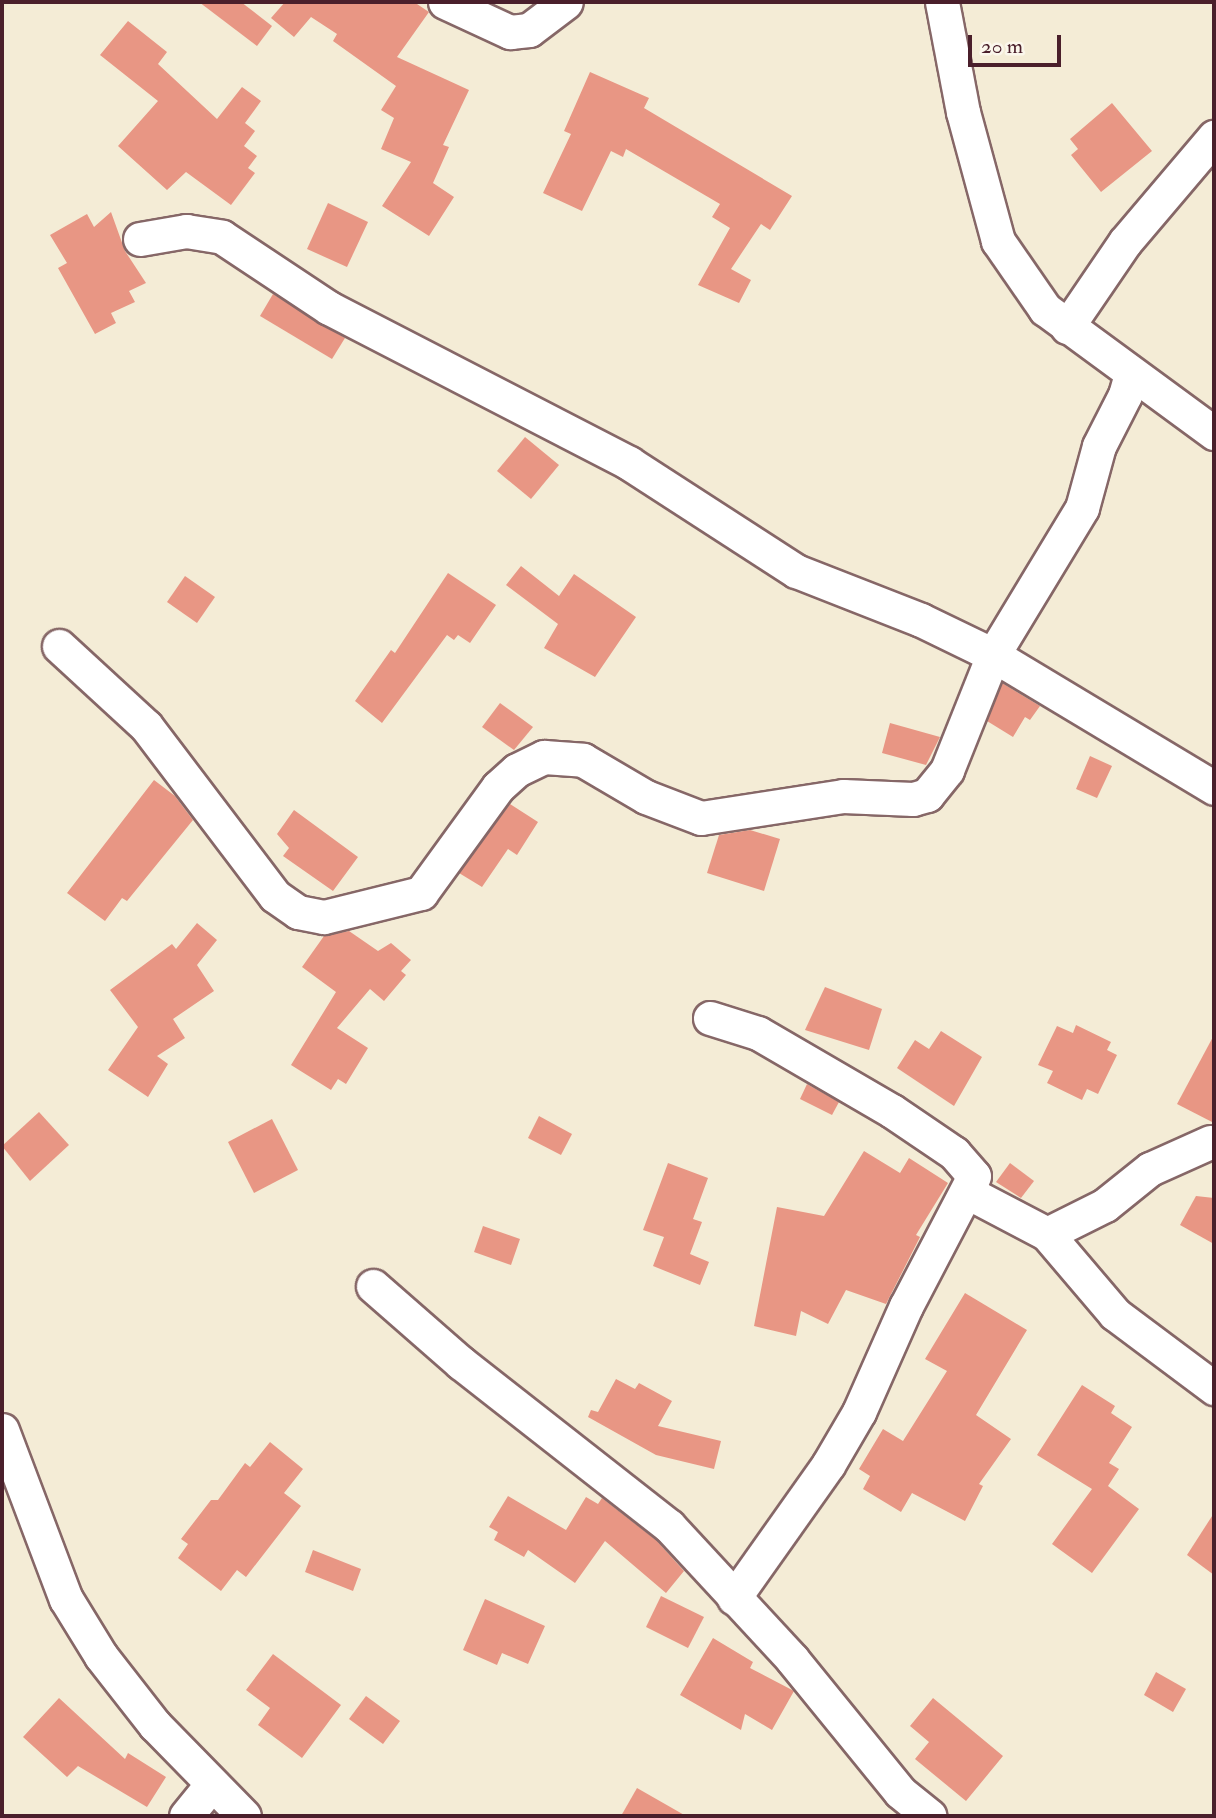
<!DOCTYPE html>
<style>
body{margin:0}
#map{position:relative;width:1216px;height:1818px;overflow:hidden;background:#f4ecd6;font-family:"IM FELL Double Pica",serif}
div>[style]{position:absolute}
.building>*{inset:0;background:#e89684}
.roads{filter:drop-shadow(2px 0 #866767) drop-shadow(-2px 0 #866767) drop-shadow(0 2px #866767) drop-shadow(0 -2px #866767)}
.minor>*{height:33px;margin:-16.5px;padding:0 16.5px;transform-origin:16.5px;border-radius:16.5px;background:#fff}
span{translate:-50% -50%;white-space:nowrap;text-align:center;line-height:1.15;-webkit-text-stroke:6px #fbf7ec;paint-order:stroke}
.frame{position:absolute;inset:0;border:4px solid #4a1f2b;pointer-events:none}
.scale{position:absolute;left:968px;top:35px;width:93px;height:32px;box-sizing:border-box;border:4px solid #4a1f2b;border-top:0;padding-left:9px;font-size:21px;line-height:24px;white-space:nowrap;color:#4a1f2b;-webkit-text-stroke:5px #fbf7ec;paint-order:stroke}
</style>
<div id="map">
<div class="building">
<div style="clip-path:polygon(199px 2px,241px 2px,272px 26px,257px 46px)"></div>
<div style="clip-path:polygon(285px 2px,414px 2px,429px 12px,397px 57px,469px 90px,443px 145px,449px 147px,433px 183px,454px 197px,429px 236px,382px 206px,411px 162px,381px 149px,394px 118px,381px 110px,396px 86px,333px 41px,337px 34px,311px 17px,294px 37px,271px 18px)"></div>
<div style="clip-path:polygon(128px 21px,167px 52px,158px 64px,217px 119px,242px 87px,261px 101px,245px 123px,255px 131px,244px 146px,257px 156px,248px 168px,255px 173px,231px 205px,186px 172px,167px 190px,118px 146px,158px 101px,100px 55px)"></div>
<div style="clip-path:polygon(590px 72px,649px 98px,644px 108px,792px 196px,770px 230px,761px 224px,731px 269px,751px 280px,739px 303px,698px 285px,730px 228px,712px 217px,720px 204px,626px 149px,623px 157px,611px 151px,582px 211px,543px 193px,571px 134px,564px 131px)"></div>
<div style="clip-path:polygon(1112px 103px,1152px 151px,1101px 192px,1071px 155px,1078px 149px,1070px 139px)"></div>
<div style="clip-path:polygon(328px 203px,368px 222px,347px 267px,307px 249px)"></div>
<div style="clip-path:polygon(111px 212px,125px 251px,146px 283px,129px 291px,135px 302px,111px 313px,116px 323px,95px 334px,58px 268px,67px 263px,50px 235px,87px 214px,94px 227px)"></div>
<div style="clip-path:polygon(273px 294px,345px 338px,332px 359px,260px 316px)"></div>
<div style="clip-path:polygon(525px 437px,559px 465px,531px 499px,497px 471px)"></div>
<div style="clip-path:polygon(521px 566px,559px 596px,574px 574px,636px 617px,595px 677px,544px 648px,558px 624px,506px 585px)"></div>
<div style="clip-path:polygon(448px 573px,496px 605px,470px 643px,458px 635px,454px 640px,447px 635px,382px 723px,355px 701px,391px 650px,395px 653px)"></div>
<div style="clip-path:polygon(185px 576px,215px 597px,197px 623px,167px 602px)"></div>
<div style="clip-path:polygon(1002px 683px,1040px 706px,1030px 720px,1025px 717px,1013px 737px,987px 721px)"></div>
<div style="clip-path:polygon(500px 703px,533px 727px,514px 750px,482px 727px)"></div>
<div style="clip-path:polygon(890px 723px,940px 737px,926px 765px,882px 753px)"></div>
<div style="clip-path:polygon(1090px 756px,1112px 766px,1097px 798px,1076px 789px)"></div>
<div style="clip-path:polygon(154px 780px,175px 796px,193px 820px,127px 901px,122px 898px,105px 921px,67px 893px)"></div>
<div style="clip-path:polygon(510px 804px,538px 822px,517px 855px,508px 849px,482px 887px,459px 873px)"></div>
<div style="clip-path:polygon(294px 810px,358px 857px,333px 891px,283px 856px,289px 848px,277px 834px)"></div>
<div style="clip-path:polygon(750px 830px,780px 839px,764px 891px,707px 873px,719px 835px)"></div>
<div style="clip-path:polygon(197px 923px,217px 940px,197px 965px,214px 991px,173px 1019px,185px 1038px,157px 1056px,168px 1064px,148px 1097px,108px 1070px,138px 1027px,110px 990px,172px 944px,176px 949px)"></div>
<div style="clip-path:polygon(349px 931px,378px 951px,391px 943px,411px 960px,401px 971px,406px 975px,384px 1001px,370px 989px,337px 1028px,368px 1048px,346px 1084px,338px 1079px,331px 1090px,291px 1065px,336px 992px,302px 967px,324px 936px)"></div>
<div style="clip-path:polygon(825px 987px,882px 1009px,869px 1050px,805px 1030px)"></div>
<div style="clip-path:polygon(1076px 1025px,1111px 1042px,1107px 1050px,1117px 1055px,1098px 1094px,1087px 1089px,1082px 1100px,1047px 1083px,1053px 1071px,1038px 1065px,1057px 1026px,1073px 1033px)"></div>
<div style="clip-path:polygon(941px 1031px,982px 1057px,954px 1106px,897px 1068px,915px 1040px,929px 1049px)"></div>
<div style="clip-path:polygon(1214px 1035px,1214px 1123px,1177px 1104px)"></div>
<div style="clip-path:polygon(807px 1084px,839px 1102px,832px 1115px,800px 1099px)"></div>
<div style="clip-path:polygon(39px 1112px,69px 1145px,30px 1181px,2px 1146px)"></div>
<div style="clip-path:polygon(539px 1116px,572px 1134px,561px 1155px,528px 1138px)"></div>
<div style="clip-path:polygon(272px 1119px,298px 1170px,254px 1193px,228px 1142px)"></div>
<div style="clip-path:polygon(864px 1151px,900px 1173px,909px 1158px,948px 1183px,916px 1235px,920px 1237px,886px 1304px,846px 1290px,828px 1324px,801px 1311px,796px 1336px,754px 1326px,777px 1207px,824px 1216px)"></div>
<div style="clip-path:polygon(668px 1163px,708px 1178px,693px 1219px,702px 1222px,690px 1254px,709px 1262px,700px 1285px,653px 1266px,664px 1237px,643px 1230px)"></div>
<div style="clip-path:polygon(1010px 1163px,1034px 1181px,1021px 1198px,996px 1182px)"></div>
<div style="clip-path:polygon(1196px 1196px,1214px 1198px,1214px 1244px,1180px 1225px)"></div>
<div style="clip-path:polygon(483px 1226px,520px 1239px,511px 1265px,474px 1252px)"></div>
<div style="clip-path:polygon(965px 1293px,1027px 1330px,976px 1415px,1011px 1439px,979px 1484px,983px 1486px,965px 1521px,912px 1493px,901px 1512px,863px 1489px,870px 1476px,859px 1469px,883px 1429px,903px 1441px,947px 1371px,925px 1359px)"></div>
<div style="clip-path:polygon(616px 1379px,635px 1389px,639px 1383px,672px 1401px,658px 1426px,721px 1441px,714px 1469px,656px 1455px,588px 1417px,591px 1410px,598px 1412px)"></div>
<div style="clip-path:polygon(1082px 1385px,1115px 1406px,1111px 1413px,1132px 1427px,1109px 1463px,1119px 1469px,1108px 1486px,1139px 1509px,1092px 1573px,1052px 1544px,1092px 1489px,1037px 1455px)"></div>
<div style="clip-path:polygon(270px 1442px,303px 1469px,284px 1493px,301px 1506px,246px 1577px,237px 1570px,221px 1591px,178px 1558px,188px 1544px,181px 1539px,211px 1500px,218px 1500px,245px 1463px,250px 1467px)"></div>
<div style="clip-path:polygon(508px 1496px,566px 1530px,586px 1497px,598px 1504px,602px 1498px,656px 1540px,684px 1571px,666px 1593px,605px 1541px,575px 1583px,528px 1550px,524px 1557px,494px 1540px,498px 1532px,489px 1527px)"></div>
<div style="clip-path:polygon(1214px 1513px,1214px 1575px,1187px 1555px)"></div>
<div style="clip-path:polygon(313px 1550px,361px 1569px,353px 1591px,305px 1572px)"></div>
<div style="clip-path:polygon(661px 1596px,704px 1617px,688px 1648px,646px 1627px)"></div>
<div style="clip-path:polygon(485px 1599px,545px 1626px,528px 1664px,502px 1653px,497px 1665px,463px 1650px)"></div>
<div style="clip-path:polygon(713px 1638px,753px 1662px,750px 1668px,794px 1691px,772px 1730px,745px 1714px,741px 1730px,680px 1695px)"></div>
<div style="clip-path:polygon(273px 1654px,341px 1705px,302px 1758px,258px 1725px,270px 1708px,246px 1690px)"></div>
<div style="clip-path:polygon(1156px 1672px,1186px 1689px,1173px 1712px,1144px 1695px)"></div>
<div style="clip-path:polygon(366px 1696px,400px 1721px,383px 1744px,349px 1719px)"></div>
<div style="clip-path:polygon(59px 1698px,125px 1759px,128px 1753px,166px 1777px,147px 1807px,78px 1766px,67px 1777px,23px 1737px)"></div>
<div style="clip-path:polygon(933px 1698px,1003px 1756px,966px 1801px,915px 1759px,929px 1742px,910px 1726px)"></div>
<div style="clip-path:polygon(637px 1788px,686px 1816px,621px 1816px)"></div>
</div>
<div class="roads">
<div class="minor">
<div style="left:445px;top:2px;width:72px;rotate:24.8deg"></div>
<div style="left:510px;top:32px;width:19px;rotate:-6deg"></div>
<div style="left:529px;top:30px;width:46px;rotate:-37.1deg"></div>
<div style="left:942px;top:2px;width:112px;rotate:79.2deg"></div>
<div style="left:963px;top:112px;width:134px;rotate:74.8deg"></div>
<div style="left:998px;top:241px;width:83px;rotate:55.3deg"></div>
<div style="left:1045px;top:309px;width:210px;rotate:36.3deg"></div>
<div style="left:140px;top:239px;width:47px;rotate:-9.9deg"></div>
<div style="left:186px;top:231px;width:36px;rotate:9deg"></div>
<div style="left:222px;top:237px;width:128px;rotate:33.6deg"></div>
<div style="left:329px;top:308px;width:338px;rotate:27.3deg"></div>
<div style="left:629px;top:463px;width:199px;rotate:32.9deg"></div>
<div style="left:796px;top:571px;width:134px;rotate:21.4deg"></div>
<div style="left:921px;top:620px;width:80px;rotate:25.9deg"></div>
<div style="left:993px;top:655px;width:258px;rotate:31deg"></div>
<div style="left:1067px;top:327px;width:103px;rotate:-55.7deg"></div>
<div style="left:1125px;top:242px;width:138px;rotate:-49.7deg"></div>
<div style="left:59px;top:646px;width:118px;rotate:42.6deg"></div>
<div style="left:146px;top:726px;width:213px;rotate:52.8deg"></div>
<div style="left:275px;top:896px;width:28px;rotate:35deg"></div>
<div style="left:298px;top:912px;width:26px;rotate:11deg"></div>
<div style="left:324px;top:917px;width:100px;rotate:-13.9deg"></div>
<div style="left:421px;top:893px;width:131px;rotate:-54deg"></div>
<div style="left:498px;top:787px;width:25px;rotate:-42deg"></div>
<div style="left:517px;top:770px;width:30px;rotate:-26deg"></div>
<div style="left:544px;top:757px;width:39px;rotate:4deg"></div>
<div style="left:583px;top:760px;width:73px;rotate:30.4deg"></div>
<div style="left:646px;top:797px;width:59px;rotate:20.9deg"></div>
<div style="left:701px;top:818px;width:144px;rotate:-8.8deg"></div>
<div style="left:843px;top:796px;width:70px;rotate:2.5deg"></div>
<div style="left:913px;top:799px;width:15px;rotate:-16deg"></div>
<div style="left:927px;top:795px;width:32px;rotate:-51deg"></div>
<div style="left:947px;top:770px;width:124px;rotate:-68.2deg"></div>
<div style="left:993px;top:655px;width:172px;rotate:-58.8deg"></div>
<div style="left:1082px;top:508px;width:64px;rotate:-74.7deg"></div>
<div style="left:1099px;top:446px;width:57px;rotate:-63deg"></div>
<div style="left:1125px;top:395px;width:22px;rotate:-74deg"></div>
<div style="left:710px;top:1018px;width:50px;rotate:17.4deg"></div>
<div style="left:758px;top:1033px;width:155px;rotate:30.2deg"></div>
<div style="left:892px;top:1111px;width:75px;rotate:34.1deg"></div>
<div style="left:954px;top:1153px;width:30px;rotate:49deg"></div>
<div style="left:974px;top:1176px;width:147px;rotate:117.6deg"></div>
<div style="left:906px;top:1306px;width:116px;rotate:113.9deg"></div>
<div style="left:859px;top:1412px;width:61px;rotate:120.3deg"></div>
<div style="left:828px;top:1465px;width:163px;rotate:125.3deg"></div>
<div style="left:969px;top:1193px;width:88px;rotate:27.7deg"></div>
<div style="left:1047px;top:1234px;width:105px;rotate:49.6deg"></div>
<div style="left:1115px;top:1314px;width:124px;rotate:36.8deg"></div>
<div style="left:1047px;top:1234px;width:65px;rotate:-26.6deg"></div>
<div style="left:1105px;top:1205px;width:58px;rotate:-38.7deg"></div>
<div style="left:1150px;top:1169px;width:66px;rotate:-24.2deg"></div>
<div style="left:373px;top:1286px;width:117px;rotate:41.2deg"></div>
<div style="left:461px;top:1363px;width:264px;rotate:38.1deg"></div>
<div style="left:669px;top:1526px;width:181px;rotate:47.2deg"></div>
<div style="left:792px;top:1659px;width:171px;rotate:50.9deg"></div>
<div style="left:900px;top:1792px;width:38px;rotate:39deg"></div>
<div style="left:2px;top:1430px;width:181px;rotate:69.3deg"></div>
<div style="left:66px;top:1599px;width:67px;rotate:58.4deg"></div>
<div style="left:101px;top:1656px;width:88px;rotate:52deg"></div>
<div style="left:155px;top:1725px;width:127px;rotate:45.6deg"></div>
<div style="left:186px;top:1816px;width:40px;rotate:-51deg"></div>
</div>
</div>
<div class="frame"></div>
<div class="scale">20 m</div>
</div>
